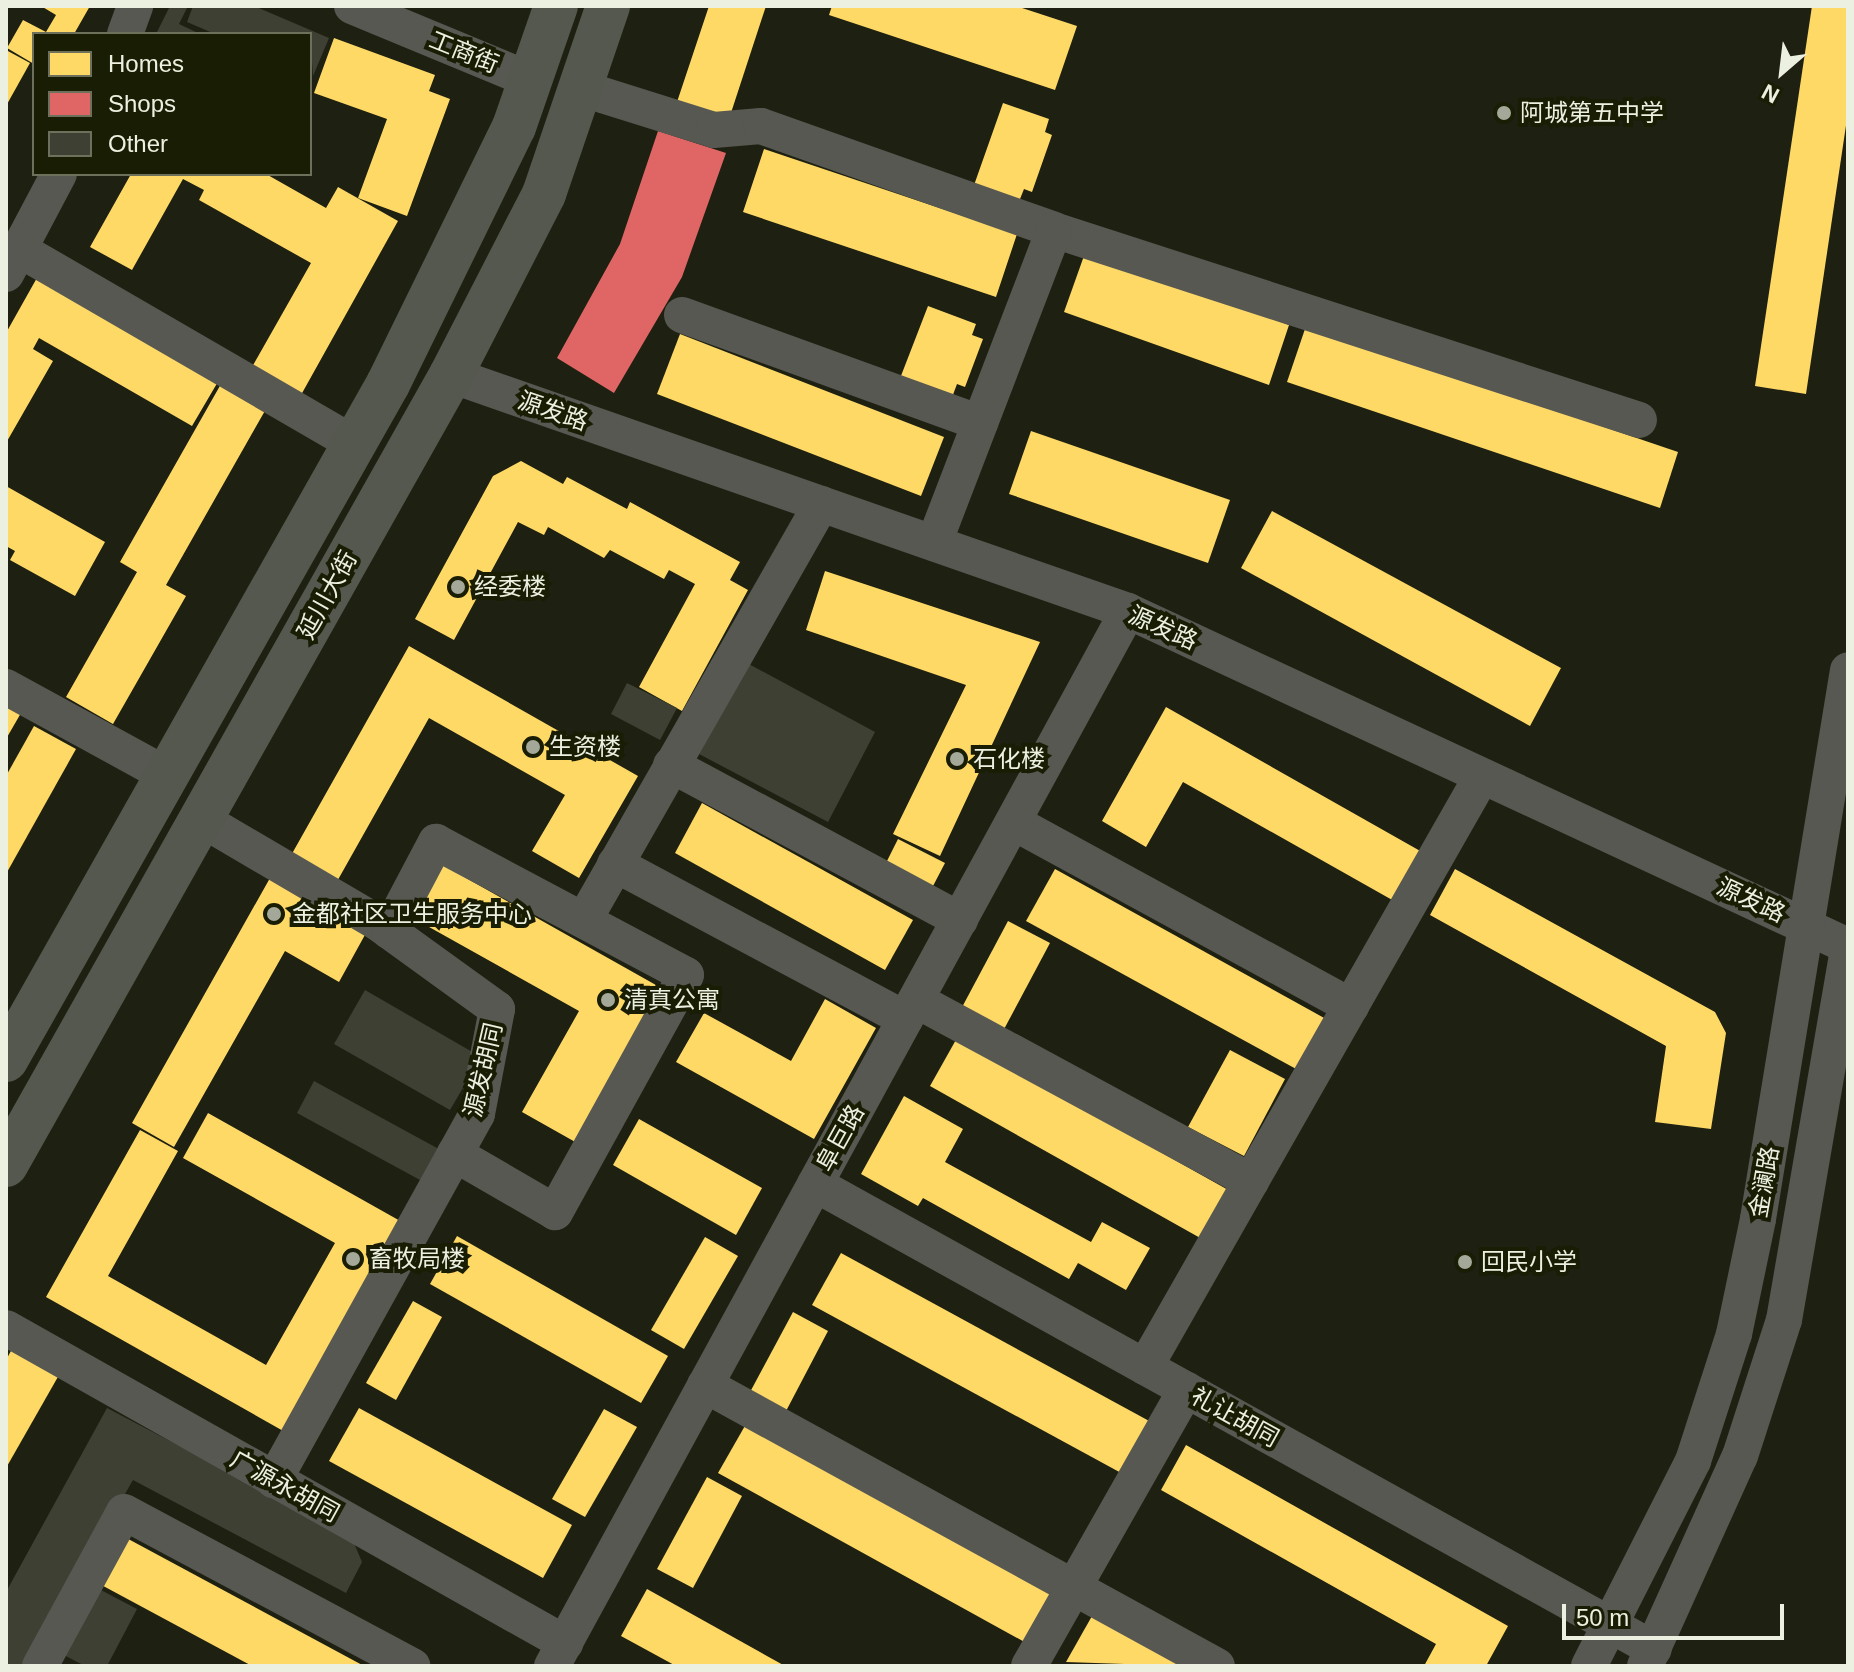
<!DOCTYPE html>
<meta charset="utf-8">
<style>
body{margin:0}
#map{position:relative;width:1854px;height:1672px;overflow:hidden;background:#1e2112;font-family:Arial,"Noto Sans SC",sans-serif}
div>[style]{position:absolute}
.homes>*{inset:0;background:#ffd966}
.shops>*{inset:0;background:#e06666}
.building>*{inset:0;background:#3d4033}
.minor>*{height:36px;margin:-18px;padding:0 18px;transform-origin:18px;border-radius:18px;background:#575852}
.major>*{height:44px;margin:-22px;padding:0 22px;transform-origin:22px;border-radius:22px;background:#55584e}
.dots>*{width:22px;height:22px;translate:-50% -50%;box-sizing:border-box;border:4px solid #181d04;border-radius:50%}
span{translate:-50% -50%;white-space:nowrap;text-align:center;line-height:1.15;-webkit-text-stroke:8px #181d04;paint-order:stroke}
.street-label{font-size:24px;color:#ecf0e0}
.poi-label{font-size:24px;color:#ecf0e0}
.left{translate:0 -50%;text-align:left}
.frame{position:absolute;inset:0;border:8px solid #ecf0e0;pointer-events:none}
.legend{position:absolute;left:32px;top:32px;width:280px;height:144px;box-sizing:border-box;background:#181d04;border:2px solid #6d715c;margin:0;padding:10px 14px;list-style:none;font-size:24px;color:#ecf0e0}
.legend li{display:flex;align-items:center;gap:16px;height:40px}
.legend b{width:40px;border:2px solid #6d715c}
.north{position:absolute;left:1742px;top:32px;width:80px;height:80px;-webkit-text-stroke:6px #181d04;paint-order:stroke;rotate:208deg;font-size:22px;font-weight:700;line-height:32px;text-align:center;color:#ecf0e0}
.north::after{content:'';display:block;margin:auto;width:28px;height:36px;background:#ecf0e0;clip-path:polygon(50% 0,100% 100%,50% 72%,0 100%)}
.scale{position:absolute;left:1562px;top:1604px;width:222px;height:36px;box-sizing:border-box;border:4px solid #ecf0e0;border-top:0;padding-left:10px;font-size:24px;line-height:28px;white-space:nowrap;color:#ecf0e0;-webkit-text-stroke:6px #181d04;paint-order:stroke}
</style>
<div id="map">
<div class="homes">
<div style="clip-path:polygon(41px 6px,90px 6px,74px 34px,34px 34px,34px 64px,7px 48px,23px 20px,46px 32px,56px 15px)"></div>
<div style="clip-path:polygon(709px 6px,766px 6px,728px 122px,676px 105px)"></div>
<div style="clip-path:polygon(832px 6px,1016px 6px,1077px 26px,1055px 90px,829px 15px)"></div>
<div style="clip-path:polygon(1812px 6px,1848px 6px,1848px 112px,1806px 394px,1755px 386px)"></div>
<div style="clip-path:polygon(334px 38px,435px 75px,429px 91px,450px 99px,407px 216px,358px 198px,387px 119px,314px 93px)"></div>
<div style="clip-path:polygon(6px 50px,30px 63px,6px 106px)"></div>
<div style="clip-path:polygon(1003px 103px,1049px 119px,1045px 132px,1052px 135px,1032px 192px,1024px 189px,1018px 204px,973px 188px)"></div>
<div style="clip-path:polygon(764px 149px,1017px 234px,996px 297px,743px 212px)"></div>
<div style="clip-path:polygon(131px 174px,266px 174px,326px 208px,338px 187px,398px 221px,301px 395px,252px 367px,311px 263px,199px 200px,204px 190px,183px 179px,132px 270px,90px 247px)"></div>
<div style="clip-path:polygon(1085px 253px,1289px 325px,1269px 385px,1064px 312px)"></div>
<div style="clip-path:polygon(38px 276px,219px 380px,192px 426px,39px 338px,33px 349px,53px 361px,6px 443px,6px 333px)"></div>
<div style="clip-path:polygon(928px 306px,976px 324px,972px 335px,983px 339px,965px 387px,957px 384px,951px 400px,899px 381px)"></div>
<div style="clip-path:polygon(1306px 326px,1678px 452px,1660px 508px,1287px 382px)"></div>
<div style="clip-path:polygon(680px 334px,944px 437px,921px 496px,657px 394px)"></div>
<div style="clip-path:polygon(221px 384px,266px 409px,166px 585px,186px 596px,113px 724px,66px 697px,137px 572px,120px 562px)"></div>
<div style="clip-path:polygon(1031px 431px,1230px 500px,1208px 563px,1009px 494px)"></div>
<div style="clip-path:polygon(521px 461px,563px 484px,567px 477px,627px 509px,630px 502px,740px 562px,730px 580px,748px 590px,682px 711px,639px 687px,695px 584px,669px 570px,664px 579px,610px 550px,604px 558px,548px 527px,544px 535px,518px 522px,454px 640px,415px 619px,493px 476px)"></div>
<div style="clip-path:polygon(6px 486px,105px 542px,75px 596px,10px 560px,15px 551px,6px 546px)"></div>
<div style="clip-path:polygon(1272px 511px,1561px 668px,1530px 726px,1241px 568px)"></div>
<div style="clip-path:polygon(825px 571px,1040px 642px,940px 856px,893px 834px,966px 685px,806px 630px)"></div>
<div style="clip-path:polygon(409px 646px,638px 776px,579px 878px,532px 851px,565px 795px,429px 718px,335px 885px,289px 859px)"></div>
<div style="clip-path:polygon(6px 705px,21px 713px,6px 739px)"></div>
<div style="clip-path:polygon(1166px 707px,1422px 852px,1394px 901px,1183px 782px,1146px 847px,1102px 821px)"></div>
<div style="clip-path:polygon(34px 726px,76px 749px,6px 874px,6px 776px)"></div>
<div style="clip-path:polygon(702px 803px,913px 920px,885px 970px,675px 853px)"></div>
<div style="clip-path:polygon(898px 839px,945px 863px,933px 886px,886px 863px)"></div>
<div style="clip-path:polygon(443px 865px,663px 989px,577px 1143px,522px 1112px,579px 1011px,413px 918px)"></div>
<div style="clip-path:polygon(1055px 869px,1326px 1019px,1298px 1070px,1026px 921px)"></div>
<div style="clip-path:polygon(1455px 869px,1715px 1012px,1726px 1033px,1711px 1129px,1655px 1122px,1666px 1046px,1430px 915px)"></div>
<div style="clip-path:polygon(270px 878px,366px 933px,339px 982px,285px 951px,174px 1147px,132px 1123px)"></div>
<div style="clip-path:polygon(1008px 921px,1050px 943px,1002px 1033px,960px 1011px)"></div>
<div style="clip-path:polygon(825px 999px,876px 1028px,814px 1139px,676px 1062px,704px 1013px,791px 1061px)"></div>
<div style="clip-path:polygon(957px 1038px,1230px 1191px,1202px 1239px,930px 1086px)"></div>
<div style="clip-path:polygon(1230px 1050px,1285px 1079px,1244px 1156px,1188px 1127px)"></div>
<div style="clip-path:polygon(904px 1096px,963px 1129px,945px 1162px,1091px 1242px,1102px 1222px,1150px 1248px,1126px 1290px,1078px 1263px,1069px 1279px,923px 1198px,918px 1206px,861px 1174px)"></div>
<div style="clip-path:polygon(208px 1113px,402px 1222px,285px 1432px,46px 1297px,140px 1130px,178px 1151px,108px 1276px,266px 1365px,335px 1243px,183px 1158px)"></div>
<div style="clip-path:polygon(639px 1119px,762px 1188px,736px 1235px,613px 1165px)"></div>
<div style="clip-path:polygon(457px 1236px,668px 1356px,641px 1403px,430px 1284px)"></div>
<div style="clip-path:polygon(705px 1237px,738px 1256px,684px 1349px,651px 1330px)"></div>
<div style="clip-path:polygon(841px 1253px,1151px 1422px,1123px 1474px,812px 1305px)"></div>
<div style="clip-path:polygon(413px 1301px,442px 1317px,396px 1400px,366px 1383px)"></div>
<div style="clip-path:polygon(793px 1312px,828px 1331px,785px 1413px,749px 1394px)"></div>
<div style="clip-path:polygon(12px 1349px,59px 1375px,6px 1468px,6px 1360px)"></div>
<div style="clip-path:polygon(359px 1408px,572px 1525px,543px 1578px,329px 1461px)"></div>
<div style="clip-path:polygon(604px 1409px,637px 1427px,585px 1517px,552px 1499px)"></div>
<div style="clip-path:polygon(746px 1424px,1058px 1596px,1030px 1645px,718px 1473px)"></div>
<div style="clip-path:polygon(1186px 1445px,1508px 1626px,1486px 1666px,1424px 1666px,1436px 1644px,1161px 1490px)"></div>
<div style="clip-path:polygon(707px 1477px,742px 1496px,693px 1588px,657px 1569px)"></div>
<div style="clip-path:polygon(119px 1534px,364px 1666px,252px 1666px,94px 1581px)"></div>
<div style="clip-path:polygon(647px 1589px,785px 1666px,676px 1666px,621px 1636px)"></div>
<div style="clip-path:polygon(1092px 1616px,1183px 1666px,1066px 1662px)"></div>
</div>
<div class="shops">
<div style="clip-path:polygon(658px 131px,726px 153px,682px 277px,614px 393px,557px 358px,620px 244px)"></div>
</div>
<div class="building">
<div style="clip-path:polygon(170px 6px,188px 6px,179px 24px,200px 34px,156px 34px)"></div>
<div style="clip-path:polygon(193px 6px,254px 6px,329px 38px,313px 76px,310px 34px,215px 34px,187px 22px)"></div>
<div style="clip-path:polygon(747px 663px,875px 732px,828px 822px,699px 754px)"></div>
<div style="clip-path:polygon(627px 683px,677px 708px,660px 740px,611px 714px)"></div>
<div style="clip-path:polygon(365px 990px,481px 1057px,450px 1110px,334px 1044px)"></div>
<div style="clip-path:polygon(314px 1081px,448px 1154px,431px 1186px,297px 1113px)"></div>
<div style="clip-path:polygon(107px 1408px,351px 1536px,362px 1562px,346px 1593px,133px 1480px,26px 1666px,6px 1666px,6px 1592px)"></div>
<div style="clip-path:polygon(97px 1588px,137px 1609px,107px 1666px,85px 1666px,62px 1654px)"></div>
</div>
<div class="minor">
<div style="left:352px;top:6px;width:194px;rotate:22.5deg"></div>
<div style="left:125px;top:34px;width:30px;rotate:-70deg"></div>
<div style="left:580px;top:88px;width:140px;rotate:17.4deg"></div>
<div style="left:714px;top:130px;width:47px;rotate:-4.9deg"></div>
<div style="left:761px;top:126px;width:311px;rotate:19.5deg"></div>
<div style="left:1054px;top:230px;width:615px;rotate:17.99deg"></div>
<div style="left:20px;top:250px;width:387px;rotate:30.1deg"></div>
<div style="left:6px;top:274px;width:113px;rotate:-62.1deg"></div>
<div style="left:682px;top:315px;width:317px;rotate:19.9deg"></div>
<div style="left:451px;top:375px;width:717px;rotate:19.22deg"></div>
<div style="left:1128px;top:611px;width:794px;rotate:24.95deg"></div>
<div style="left:934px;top:543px;width:335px;rotate:-69deg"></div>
<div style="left:6px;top:687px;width:183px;rotate:28.7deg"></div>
<div style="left:671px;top:765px;width:328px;rotate:28.2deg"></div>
<div style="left:201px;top:819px;width:205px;rotate:30.4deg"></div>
<div style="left:378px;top:923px;width:147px;rotate:35.9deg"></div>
<div style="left:497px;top:1009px;width:107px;rotate:100.8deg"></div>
<div style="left:477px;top:1114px;width:419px;rotate:119deg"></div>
<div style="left:1013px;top:822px;width:385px;rotate:28.6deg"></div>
<div style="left:615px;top:864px;width:329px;rotate:28.1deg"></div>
<div style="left:584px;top:920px;width:479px;rotate:-60.3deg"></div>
<div style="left:389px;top:931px;width:101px;rotate:-62.2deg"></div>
<div style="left:436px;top:842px;width:283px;rotate:28deg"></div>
<div style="left:686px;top:975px;width:271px;rotate:118.9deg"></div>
<div style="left:555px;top:1212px;width:116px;rotate:-149.9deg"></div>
<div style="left:916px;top:1000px;width:381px;rotate:28.4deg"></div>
<div style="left:815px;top:1184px;width:959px;rotate:29deg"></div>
<div style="left:6px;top:1328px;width:642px;rotate:29.4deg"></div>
<div style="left:1145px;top:1367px;width:680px;rotate:-60.31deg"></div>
<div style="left:705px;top:1385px;width:584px;rotate:28.76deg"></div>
<div style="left:40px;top:1666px;width:175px;rotate:-61.4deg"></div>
<div style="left:124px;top:1512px;width:327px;rotate:28.1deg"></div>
<div style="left:552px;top:1666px;width:1202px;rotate:-61.37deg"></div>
<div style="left:1029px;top:1666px;width:318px;rotate:-60.4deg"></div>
<div style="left:1589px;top:1666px;width:230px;rotate:-63.1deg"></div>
<div style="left:1693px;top:1461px;width:133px;rotate:-72.1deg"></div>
<div style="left:1734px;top:1334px;width:117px;rotate:-78.2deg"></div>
<div style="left:1758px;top:1219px;width:556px;rotate:-80.69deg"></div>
<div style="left:1645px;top:1666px;width:230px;rotate:-65.7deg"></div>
<div style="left:1740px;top:1456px;width:143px;rotate:-72.1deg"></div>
<div style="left:1784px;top:1320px;width:375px;rotate:-80.2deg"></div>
</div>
<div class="major">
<div style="left:6px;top:1060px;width:776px;rotate:-60.53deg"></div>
<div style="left:388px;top:384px;width:286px;rotate:-63.9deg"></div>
<div style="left:514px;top:127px;width:128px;rotate:-70.9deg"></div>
<div style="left:6px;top:1165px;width:907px;rotate:-60.61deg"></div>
<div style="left:451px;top:375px;width:203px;rotate:-62.8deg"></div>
<div style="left:544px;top:194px;width:199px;rotate:-71.2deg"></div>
</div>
<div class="dots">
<div style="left:1504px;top:113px;background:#a4a898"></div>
<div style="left:458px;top:587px;background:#a4a898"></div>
<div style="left:533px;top:747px;background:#a4a898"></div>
<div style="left:957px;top:759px;background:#a4a898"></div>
<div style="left:274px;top:914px;background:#a4a898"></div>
<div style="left:608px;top:1000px;background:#a4a898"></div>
<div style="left:353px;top:1259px;background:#a4a898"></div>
<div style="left:1465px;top:1262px;background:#a4a898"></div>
</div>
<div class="street-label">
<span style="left:464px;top:52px;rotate:22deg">工商街</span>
<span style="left:553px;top:411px;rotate:19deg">源发路</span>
<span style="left:327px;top:595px;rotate:-61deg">延川大街</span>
<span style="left:1163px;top:628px;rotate:24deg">源发路</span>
<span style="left:1751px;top:900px;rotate:25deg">源发路</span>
<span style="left:483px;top:1070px;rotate:-77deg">源发胡同</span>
<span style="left:840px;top:1138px;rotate:-61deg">阜巨路</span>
<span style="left:1764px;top:1182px;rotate:-80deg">金澜路</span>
<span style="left:1235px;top:1417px;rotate:29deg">礼让胡同</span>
<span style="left:285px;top:1486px;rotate:29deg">广源永胡同</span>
</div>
<div class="poi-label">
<span class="left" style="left:1520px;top:113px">阿城第五中学</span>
<span class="left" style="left:474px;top:587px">经委楼</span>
<span class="left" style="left:549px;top:747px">生资楼</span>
<span class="left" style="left:973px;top:759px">石化楼</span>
<span class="left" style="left:292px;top:914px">金都社区卫生服务中心</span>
<span class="left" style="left:624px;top:1000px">清真公寓</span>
<span class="left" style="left:369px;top:1259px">畜牧局楼</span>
<span class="left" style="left:1481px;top:1262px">回民小学</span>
</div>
<div class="frame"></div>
<ul class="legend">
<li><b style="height:22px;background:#ffd966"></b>Homes</li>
<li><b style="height:22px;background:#e06666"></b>Shops</li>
<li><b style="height:22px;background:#3d4033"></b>Other</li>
</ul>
<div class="north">N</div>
<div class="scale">50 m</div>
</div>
